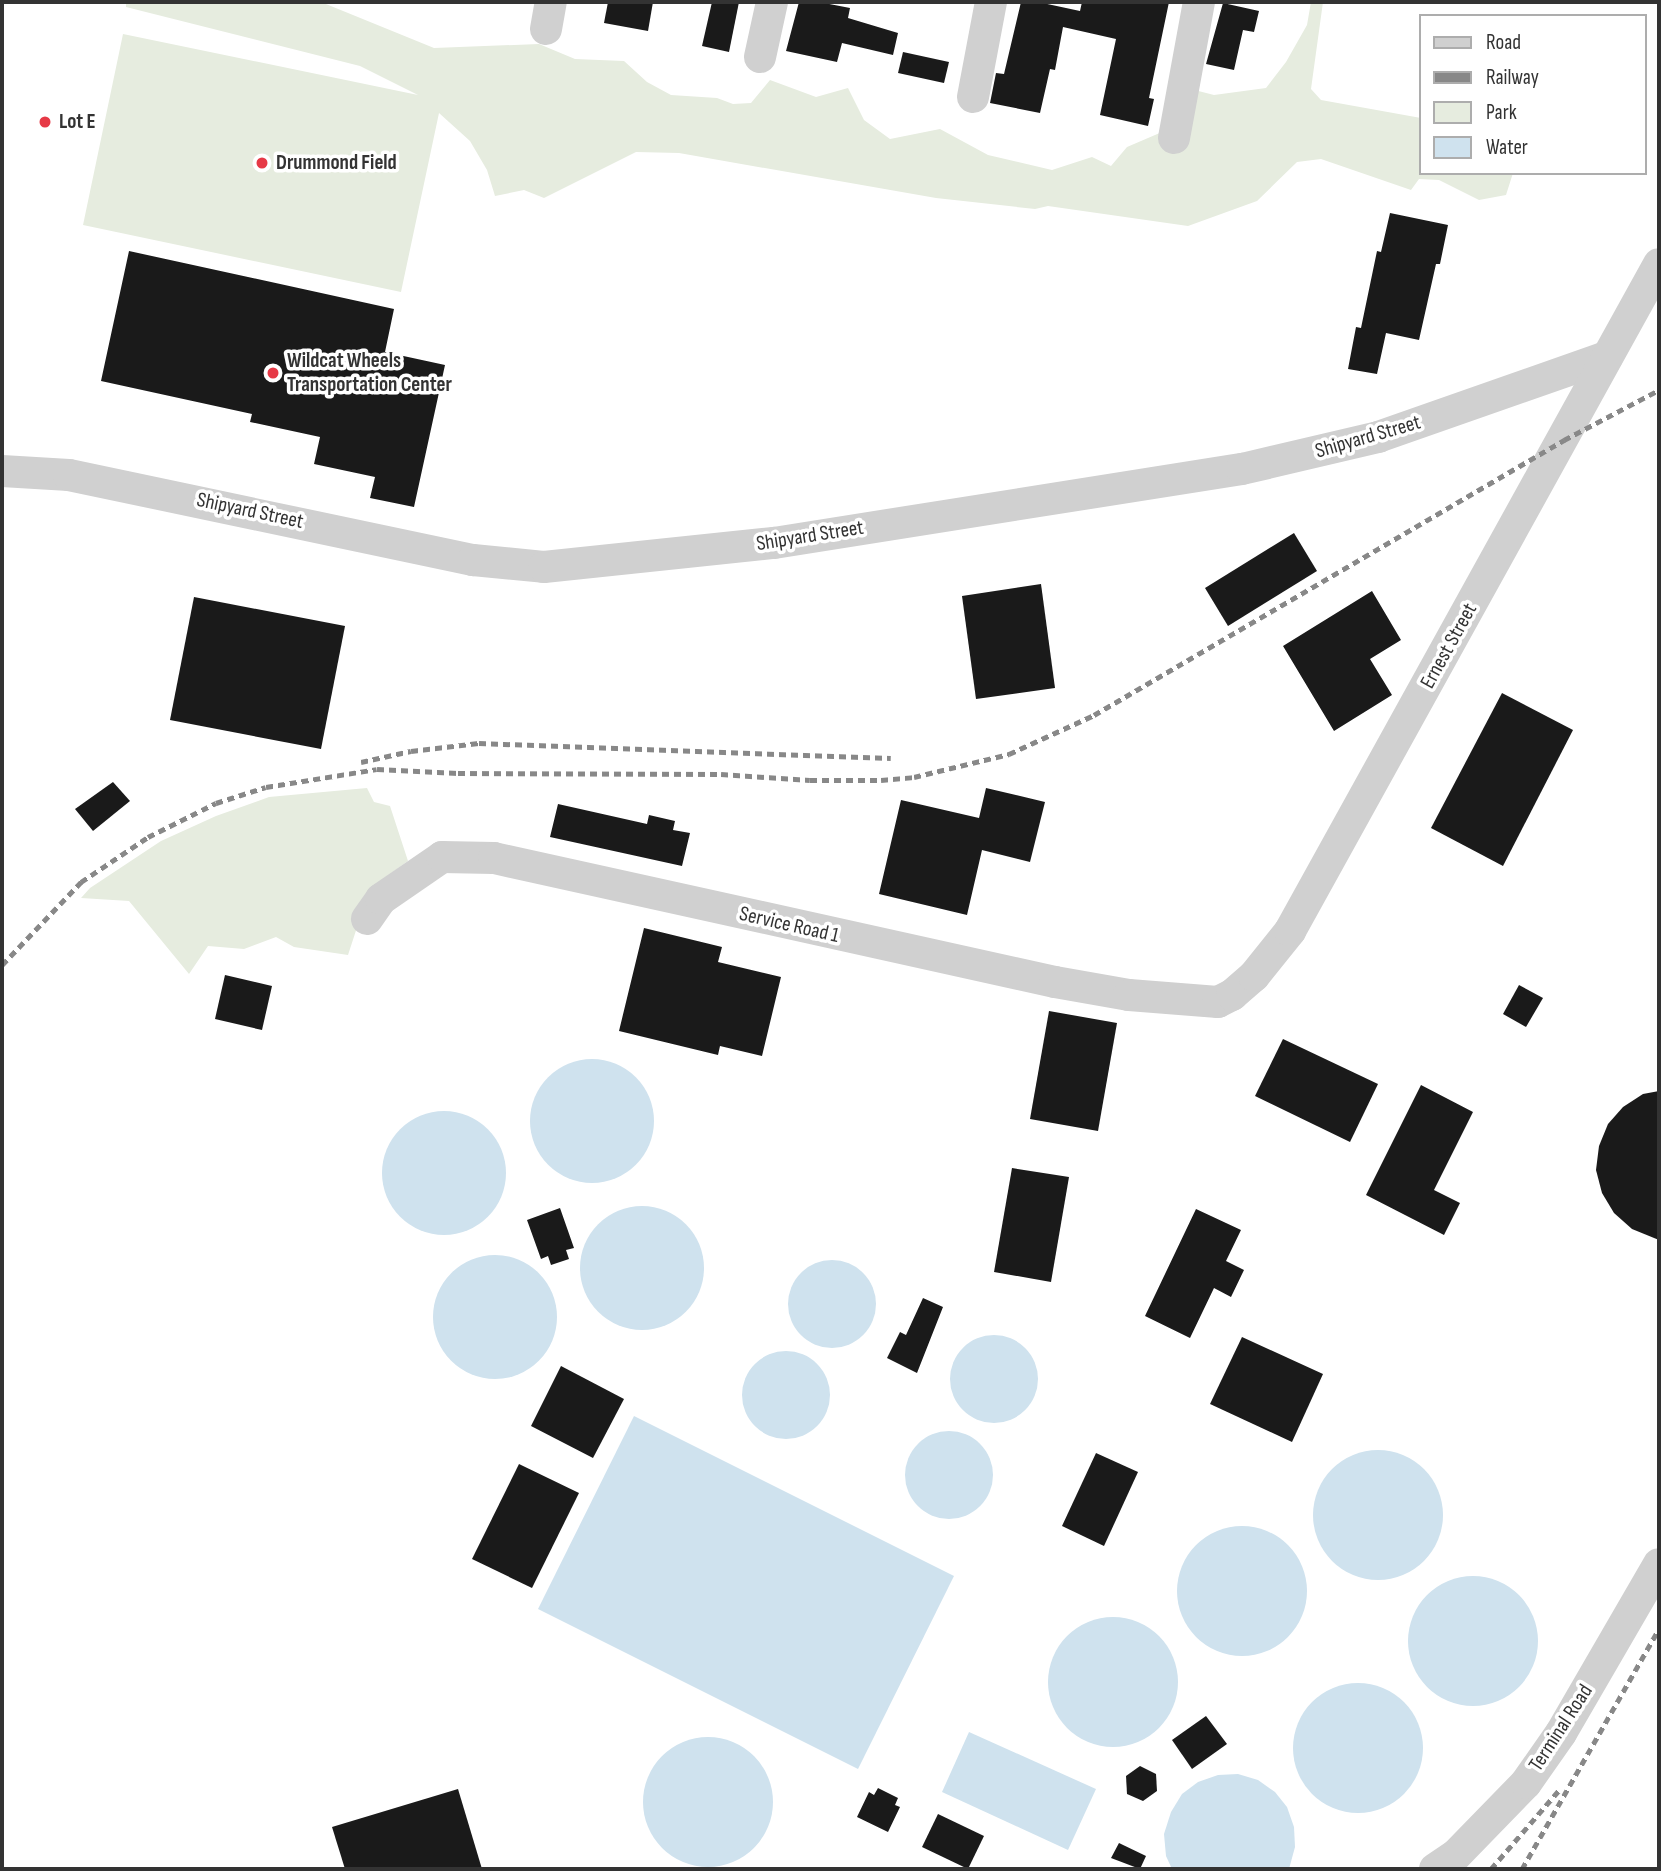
<!DOCTYPE html>
<style>
body{margin:0}
#map{position:relative;width:1661px;height:1871px;overflow:hidden;background:#fff;font-family:"Sofia Sans Condensed",sans-serif}
div>[style]{position:absolute}
.green>*{inset:0;background:#e6ecdf}
.water>*{inset:0;background:#cfe2ee}
.round{border-radius:50%}
.building>*{inset:0;background:#1a1a1a}
.minor>*{height:32px;margin:-16px;padding:0 16px;transform-origin:16px;border-radius:16px;background:#d0d0d0}
.rail>*{height:5px;margin-top:-2.5px;transform-origin:0;background:repeating-linear-gradient(90deg,#888 0 7px,transparent 0 12px)}
.dots>*{width:19px;height:19px;translate:-50% -50%;box-sizing:border-box;border:4px solid #fff;border-radius:50%}
span{translate:-50% -50%;white-space:nowrap;text-align:center;line-height:1.15;-webkit-text-stroke:7px #fff;paint-order:stroke}
.poi-label{font-size:21px;color:#333;font-weight:700}
.left{translate:0 -50%;text-align:left}
.street-label{font-size:21px;color:#333}
.frame{position:absolute;inset:0;border:4px solid #333;pointer-events:none}
.legend{position:absolute;left:1419px;top:14px;width:228px;height:161px;box-sizing:border-box;background:#fff;border:2px solid #adadad;margin:0;padding:9px 12px;list-style:none;font-size:21px;color:#333}
.legend li{display:flex;align-items:center;gap:14px;height:35px}
.legend b{width:35px;border:2px solid #adadad}
</style>
<div id="map">
<div class="green">
<div style="clip-path:polygon(126px 2px,321px 2px,434px 48px,539px 44px,575px 59px,624px 61px,647px 82px,671px 95px,717px 98px,733px 104px,751px 103px,770px 80px,816px 97px,848px 88px,864px 120px,890px 139px,940px 129px,988px 155px,1052px 170px,1092px 157px,1111px 166px,1127px 147px,1162px 132px,1175px 85px,1214px 95px,1266px 88px,1286px 62px,1307px 25px,1311px 2px,1323px 2px,1311px 89px,1321px 100px,1421px 118px,1421px 173px,1513px 173px,1506px 195px,1479px 200px,1439px 180px,1419px 179px,1411px 190px,1321px 159px,1297px 162px,1257px 201px,1188px 226px,1048px 206px,1035px 209px,936px 198px,679px 153px,636px 152px,544px 198px,524px 190px,495px 196px,487px 170px,470px 141px,439px 113px,401px 292px,83px 225px,123px 34px,418px 95px,360px 66px,126px 7px)"></div>
<div style="clip-path:polygon(367px 788px,374px 802px,390px 806px,408px 861px,376px 884px,364px 906px,348px 955px,294px 947px,276px 937px,244px 949px,208px 946px,189px 974px,129px 901px,81px 898px,90px 888px,161px 841px,216px 816px,269px 797px)"></div>
</div>
<div class="water">
<div class="round" style="left:530px;top:1059px;width:124px;height:124px"></div>
<div class="round" style="left:382px;top:1111px;width:124px;height:124px"></div>
<div class="round" style="left:580px;top:1206px;width:124px;height:124px"></div>
<div class="round" style="left:433px;top:1255px;width:124px;height:124px"></div>
<div class="round" style="left:788px;top:1260px;width:88px;height:88px"></div>
<div class="round" style="left:950px;top:1335px;width:88px;height:88px"></div>
<div class="round" style="left:742px;top:1351px;width:88px;height:88px"></div>
<div style="clip-path:polygon(634px 1416px,954px 1576px,858px 1769px,538px 1609px)"></div>
<div class="round" style="left:905px;top:1431px;width:88px;height:88px"></div>
<div class="round" style="left:1313px;top:1450px;width:130px;height:130px"></div>
<div class="round" style="left:1177px;top:1526px;width:130px;height:130px"></div>
<div class="round" style="left:1408px;top:1576px;width:130px;height:130px"></div>
<div class="round" style="left:1048px;top:1617px;width:130px;height:130px"></div>
<div class="round" style="left:1293px;top:1683px;width:130px;height:130px"></div>
<div style="clip-path:polygon(969px 1732px,1096px 1789px,1068px 1850px,942px 1792px)"></div>
<div class="round" style="left:643px;top:1737px;width:130px;height:130px"></div>
<div style="clip-path:polygon(1238px 1774px,1258px 1780px,1275px 1792px,1287px 1807px,1294px 1827px,1295px 1847px,1289px 1869px,1172px 1869px,1166px 1856px,1164px 1834px,1171px 1812px,1182px 1794px,1198px 1782px,1218px 1775px)"></div>
</div>
<div class="building">
<div style="clip-path:polygon(608px 2px,653px 2px,648px 31px,604px 23px)"></div>
<div style="clip-path:polygon(712px 2px,739px 2px,729px 52px,702px 46px)"></div>
<div style="clip-path:polygon(799px 2px,819px 2px,850px 8px,848px 18px,898px 33px,893px 55px,842px 43px,837px 62px,786px 51px)"></div>
<div style="clip-path:polygon(1021px 2px,1038px 2px,1080px 11px,1082px 2px,1169px 2px,1149px 98px,1154px 99px,1148px 126px,1100px 115px,1116px 39px,1063px 27px,1055px 70px,1050px 69px,1040px 113px,990px 103px,996px 73px,1004px 74px)"></div>
<div style="clip-path:polygon(1223px 3px,1259px 11px,1254px 32px,1243px 30px,1234px 70px,1206px 64px)"></div>
<div style="clip-path:polygon(903px 52px,949px 62px,944px 83px,898px 73px)"></div>
<div style="clip-path:polygon(1390px 213px,1448px 225px,1440px 264px,1436px 264px,1419px 340px,1386px 333px,1377px 374px,1348px 369px,1356px 327px,1361px 328px,1377px 251px,1381px 252px)"></div>
<div style="clip-path:polygon(129px 251px,394px 309px,385px 352px,445px 365px,414px 507px,370px 498px,375px 477px,314px 464px,320px 437px,250px 422px,252px 414px,101px 381px)"></div>
<div style="clip-path:polygon(1294px 533px,1317px 571px,1228px 626px,1205px 588px)"></div>
<div style="clip-path:polygon(1041px 584px,1055px 688px,976px 699px,962px 596px)"></div>
<div style="clip-path:polygon(1372px 591px,1401px 640px,1370px 659px,1392px 695px,1334px 731px,1283px 646px)"></div>
<div style="clip-path:polygon(194px 597px,345px 626px,321px 749px,170px 720px)"></div>
<div style="clip-path:polygon(1502px 693px,1573px 730px,1503px 866px,1431px 828px)"></div>
<div style="clip-path:polygon(113px 782px,130px 801px,93px 831px,75px 809px)"></div>
<div style="clip-path:polygon(986px 788px,1045px 802px,1030px 862px,982px 850px,967px 915px,879px 894px,901px 800px,979px 818px)"></div>
<div style="clip-path:polygon(558px 804px,647px 824px,649px 815px,675px 821px,673px 830px,690px 833px,682px 866px,550px 837px)"></div>
<div style="clip-path:polygon(644px 928px,722px 947px,718px 962px,781px 977px,762px 1056px,720px 1046px,718px 1055px,619px 1031px)"></div>
<div style="clip-path:polygon(225px 975px,272px 986px,262px 1030px,215px 1019px)"></div>
<div style="clip-path:polygon(1519px 985px,1543px 998px,1526px 1027px,1503px 1014px)"></div>
<div style="clip-path:polygon(1049px 1011px,1117px 1023px,1098px 1131px,1030px 1119px)"></div>
<div style="clip-path:polygon(1283px 1039px,1378px 1084px,1350px 1142px,1255px 1096px)"></div>
<div style="clip-path:polygon(1421px 1085px,1473px 1112px,1434px 1190px,1460px 1203px,1444px 1235px,1366px 1195px)"></div>
<div style="clip-path:polygon(1659px 1091px,1659px 1240px,1632px 1229px,1614px 1213px,1602px 1193px,1596px 1170px,1599px 1146px,1608px 1124px,1623px 1107px,1643px 1094px)"></div>
<div style="clip-path:polygon(1012px 1168px,1069px 1177px,1051px 1282px,994px 1272px)"></div>
<div style="clip-path:polygon(560px 1208px,574px 1248px,566px 1250px,569px 1259px,551px 1265px,548px 1256px,541px 1259px,527px 1220px)"></div>
<div style="clip-path:polygon(1196px 1209px,1241px 1230px,1226px 1261px,1244px 1270px,1231px 1297px,1214px 1288px,1190px 1338px,1145px 1316px)"></div>
<div style="clip-path:polygon(923px 1298px,943px 1307px,917px 1373px,887px 1358px,900px 1332px,906px 1335px)"></div>
<div style="clip-path:polygon(1242px 1337px,1323px 1374px,1292px 1442px,1210px 1404px)"></div>
<div style="clip-path:polygon(561px 1366px,624px 1399px,593px 1458px,531px 1426px)"></div>
<div style="clip-path:polygon(1096px 1453px,1138px 1472px,1104px 1546px,1062px 1526px)"></div>
<div style="clip-path:polygon(519px 1464px,579px 1493px,532px 1588px,472px 1559px)"></div>
<div style="clip-path:polygon(1206px 1716px,1227px 1744px,1192px 1769px,1172px 1740px)"></div>
<div style="clip-path:polygon(1140px 1766px,1156px 1774px,1157px 1791px,1143px 1801px,1127px 1794px,1126px 1776px)"></div>
<div style="clip-path:polygon(878px 1788px,898px 1798px,895px 1805px,900px 1807px,888px 1832px,857px 1817px,869px 1792px,874px 1795px)"></div>
<div style="clip-path:polygon(458px 1789px,482px 1869px,345px 1869px,332px 1827px)"></div>
<div style="clip-path:polygon(938px 1814px,984px 1836px,968px 1869px,922px 1847px)"></div>
<div style="clip-path:polygon(1119px 1843px,1146px 1856px,1140px 1869px,1111px 1858px)"></div>
</div>
<div class="minor">
<div style="left:546px;top:29px;width:27px;rotate:-80deg"></div>
<div style="left:760px;top:57px;width:56px;rotate:-77.7deg"></div>
<div style="left:973px;top:97px;width:97px;rotate:-79.3deg"></div>
<div style="left:1174px;top:138px;width:138px;rotate:-79.6deg"></div>
<div style="left:2px;top:471px;width:67px;rotate:3.4deg"></div>
<div style="left:69px;top:475px;width:413px;rotate:11.9deg"></div>
<div style="left:473px;top:560px;width:71px;rotate:5.6deg"></div>
<div style="left:544px;top:567px;width:231px;rotate:-6deg"></div>
<div style="left:774px;top:543px;width:474px;rotate:-9deg"></div>
<div style="left:1242px;top:469px;width:140px;rotate:-13.2deg"></div>
<div style="left:1378px;top:437px;width:243px;rotate:-19.3deg"></div>
<div style="left:367px;top:919px;width:24px;rotate:-55deg"></div>
<div style="left:381px;top:899px;width:74px;rotate:-34.5deg"></div>
<div style="left:442px;top:857px;width:52px;rotate:1.1deg"></div>
<div style="left:494px;top:858px;width:575px;rotate:12.46deg"></div>
<div style="left:1055px;top:982px;width:75px;rotate:10deg"></div>
<div style="left:1129px;top:995px;width:89px;rotate:4.5deg"></div>
<div style="left:1218px;top:1002px;width:16px;rotate:-27deg"></div>
<div style="left:1232px;top:995px;width:29px;rotate:-41deg"></div>
<div style="left:1254px;top:976px;width:58px;rotate:-51.3deg"></div>
<div style="left:1290px;top:931px;width:762px;rotate:-61.05deg"></div>
<div style="left:1435px;top:1869px;width:25px;rotate:-34deg"></div>
<div style="left:1456px;top:1855px;width:100px;rotate:-45.8deg"></div>
<div style="left:1526px;top:1783px;width:61px;rotate:-55deg"></div>
<div style="left:1561px;top:1733px;width:195px;rotate:-59.9deg"></div>
</div>
<div class="rail">
<div style="left:361px;top:762px;width:51px;rotate:-12.4deg"></div>
<div style="left:411px;top:751px;width:68px;rotate:-6.7deg"></div>
<div style="left:479px;top:743px;width:412px;rotate:2.1deg"></div>
<div style="left:2px;top:965px;width:115px;rotate:-46.4deg"></div>
<div style="left:81px;top:882px;width:81px;rotate:-33.9deg"></div>
<div style="left:148px;top:837px;width:76px;rotate:-26.6deg"></div>
<div style="left:216px;top:803px;width:52px;rotate:-17.7deg"></div>
<div style="left:266px;top:787px;width:112px;rotate:-9.2deg"></div>
<div style="left:377px;top:769px;width:81px;rotate:2.8deg"></div>
<div style="left:458px;top:773px;width:263px;rotate:0.2deg"></div>
<div style="left:721px;top:774px;width:89px;rotate:3.9deg"></div>
<div style="left:810px;top:780px;width:71px"></div>
<div style="left:881px;top:780px;width:33px;rotate:-5deg"></div>
<div style="left:914px;top:777px;width:98px;rotate:-13.6deg"></div>
<div style="left:1009px;top:754px;width:94px;rotate:-24.6deg"></div>
<div style="left:1094px;top:715px;width:545px;rotate:-30.33deg"></div>
<div style="left:1564px;top:440px;width:107px;rotate:-27.8deg"></div>
<div style="left:1491px;top:1869px;width:107px;rotate:-49.2deg"></div>
<div style="left:1522px;top:1869px;width:276px;rotate:-60.3deg"></div>
</div>
<div class="dots">
<div style="left:45px;top:122px;background:#e63946"></div>
<div style="left:262px;top:163px;background:#e63946"></div>
<div style="left:273px;top:373px;background:#e63946"></div>
</div>
<div class="poi-label">
<span class="left" style="left:59px;top:122px">Lot E</span>
<span class="left" style="left:276px;top:163px">Drummond Field</span>
<span class="left" style="left:287px;top:373px">Wildcat Wheels<br>Transportation Center</span>
</div>
<div class="street-label">
<span style="left:1368px;top:437px;rotate:-16deg">Shipyard Street</span>
<span style="left:250px;top:511px;rotate:12deg">Shipyard Street</span>
<span style="left:810px;top:536px;rotate:-9deg">Shipyard Street</span>
<span style="left:1449px;top:646px;rotate:-61deg">Ernest Street</span>
<span style="left:789px;top:925px;rotate:13deg">Service Road 1</span>
<span style="left:1561px;top:1728px;rotate:-57deg">Terminal Road</span>
</div>
<div class="frame"></div>
<ul class="legend">
<li><b style="height:9px;background:#d0d0d0"></b>Road</li>
<li><b style="height:9px;background:#888"></b>Railway</li>
<li><b style="height:19px;background:#e6ecdf"></b>Park</li>
<li><b style="height:19px;background:#cfe2ee"></b>Water</li>
</ul>
</div>
